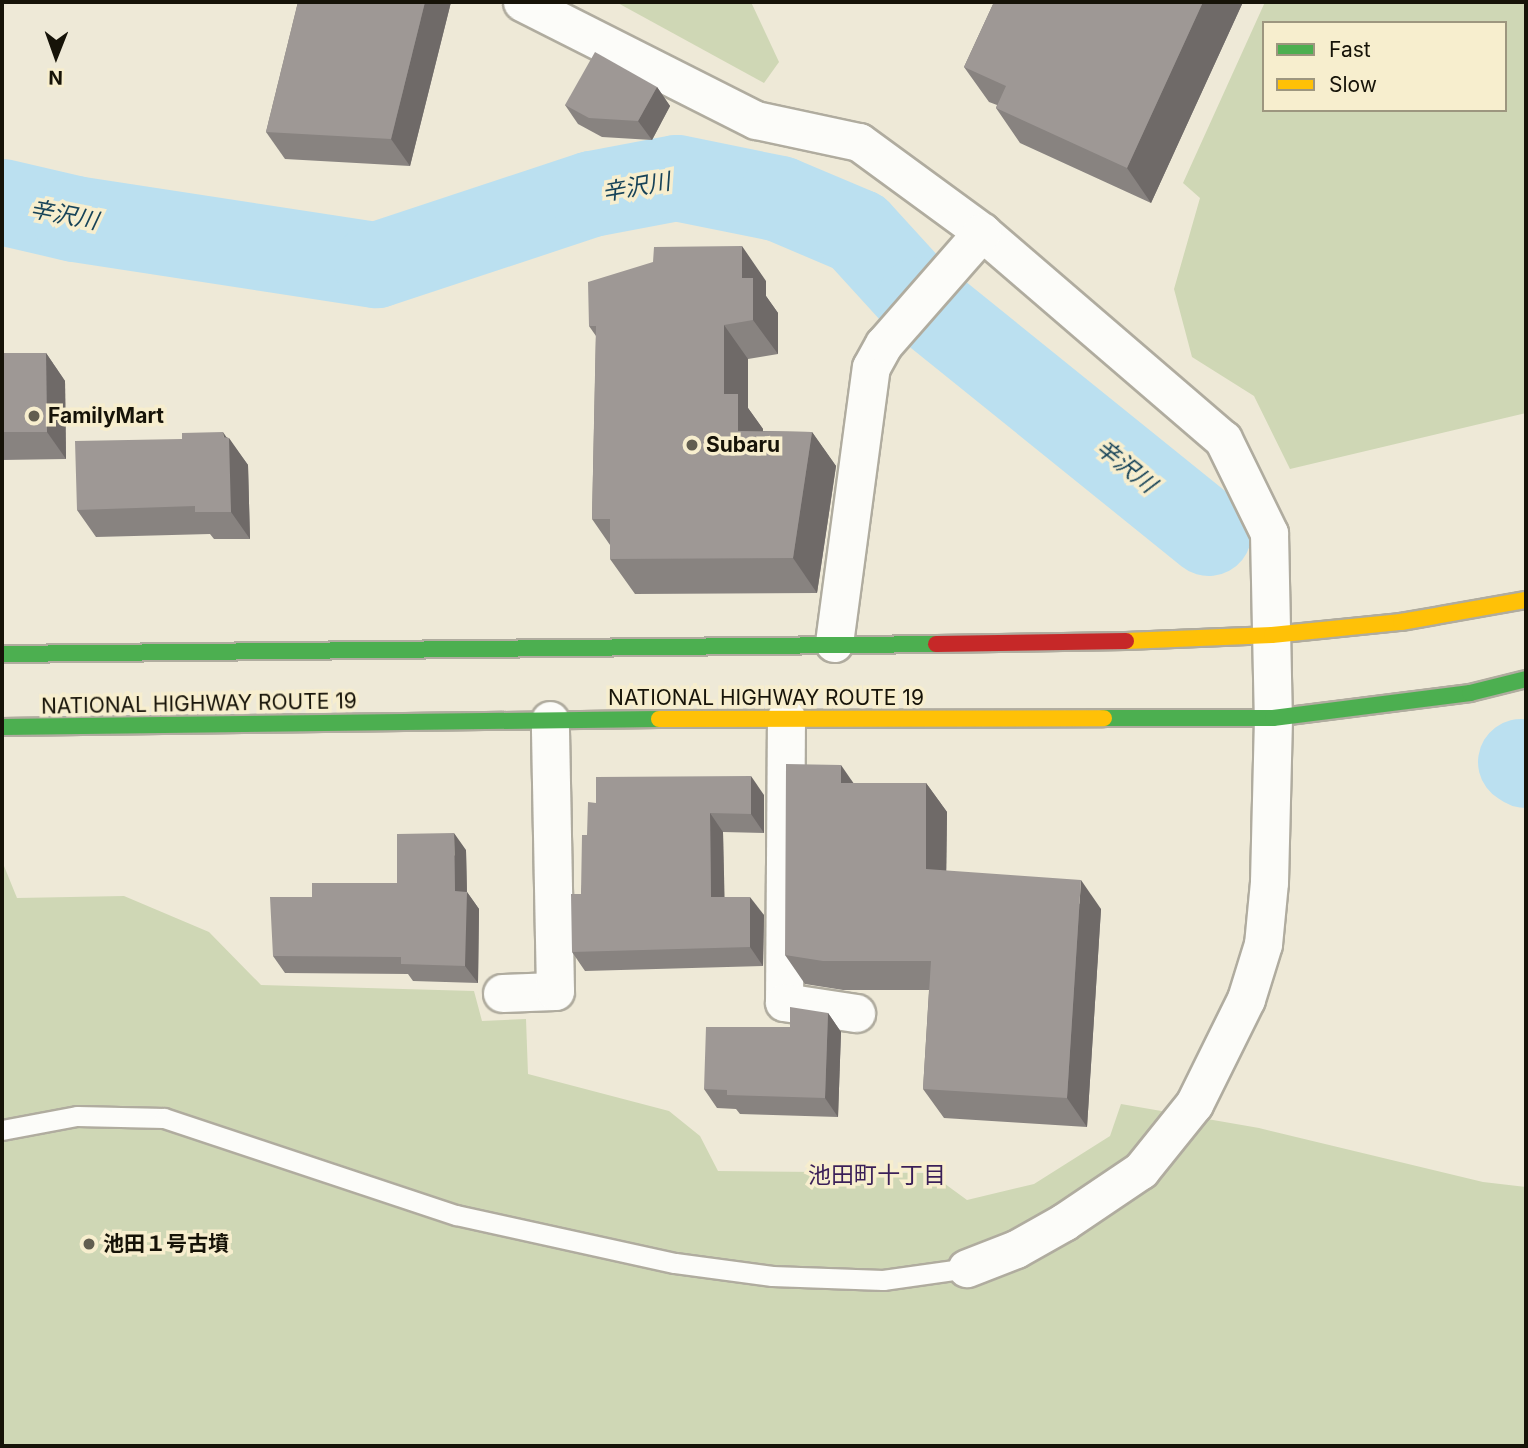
<!DOCTYPE html>
<meta charset="utf-8">
<style>
body{margin:0}
#map{position:relative;width:1528px;height:1448px;overflow:hidden;background:#eee9d7;font-family:Inter,"Noto Sans JP",sans-serif}
div>[style]{position:absolute}
.green>*{inset:0;background:#cfd7b5}
.river>*{height:86px;margin:-43px;padding:0 43px;transform-origin:43px;border-radius:43px;background:#bbe0f0}
.roads{filter:drop-shadow(2px 0 #b0ac9f) drop-shadow(-2px 0 #b0ac9f) drop-shadow(0 2px #b0ac9f) drop-shadow(0 -2px #b0ac9f)}
.lane>*{height:19px;margin:-9.5px;padding:0 9.5px;transform-origin:9.5px;border-radius:9.5px;background:#fcfcf9}
.street>*{height:37px;margin:-18.5px;padding:0 18.5px;transform-origin:18.5px;border-radius:18.5px;background:#fcfcf9}
.fast>*{height:16px;margin:-8px;padding:0 8px;transform-origin:8px;border-radius:8px;background:#4caf50}
.slow>*{height:16px;margin:-8px;padding:0 8px;transform-origin:8px;border-radius:8px;background:#ffc107}
.jam>*{height:16px;margin:-8px;padding:0 8px;transform-origin:8px;border-radius:8px;background:#c62828}
.wall>*{inset:0;background:#888380}
.shaded-wall>*{inset:0;background:#6f6a68}
.building>*{inset:0;background:#9e9895}
.dots>*{width:19px;height:19px;translate:-50% -50%;box-sizing:border-box;border:4px solid #f7eece;border-radius:50%}
span{translate:-50% -50%;white-space:nowrap;text-align:center;line-height:1.15;-webkit-text-stroke:7px #f7eece;paint-order:stroke}
.poi-label{font-size:21px;color:#161308;font-weight:700}
.left{translate:0 -50%;text-align:left}
.street-label{font-size:21px;color:#161308}
.water-label{font-size:23px;color:#174358;font-style:italic}
.neighbourhood-label{font-size:23px;color:#3a1f58}
.frame{position:absolute;inset:0;border:4px solid #161308;pointer-events:none}
.legend{position:absolute;left:1262px;top:21px;width:245px;height:91px;box-sizing:border-box;background:#f7eece;border:2px solid #9d967f;margin:0;padding:9px 12px;list-style:none;font-size:21px;color:#161308}
.legend li{display:flex;align-items:center;gap:14px;height:35px}
.legend b{width:35px;border:2px solid #9d967f}
.north{position:absolute;left:21px;top:21px;width:70px;height:70px;-webkit-text-stroke:5px #f7eece;paint-order:stroke;rotate:181deg;font-size:19px;font-weight:700;line-height:28px;text-align:center;color:#161308}
.north::after{content:'';display:block;margin:auto;width:24px;height:32px;background:#161308;clip-path:polygon(50% 0,100% 100%,50% 72%,0 100%)}
</style>
<div id="map">
<div class="green">
<div style="clip-path:polygon(616px 2px,751px 2px,779px 62px,764px 83px)"></div>
<div style="clip-path:polygon(evenodd,1265px 2px,1526px 2px,1526px 413px,1290px 469px,1254px 396px,1192px 357px,1174px 289px,1200px 198px,1183px 183px,1265px 2px,1264px 23px,1505px 23px,1505px 110px,1264px 110px,1264px 23px)"></div>
<div style="clip-path:polygon(2px 861px,17px 898px,124px 896px,209px 932px,261px 985px,474px 991px,482px 1021px,526px 1019px,528px 1074px,669px 1111px,700px 1136px,718px 1171px,930px 1173px,967px 1200px,1034px 1184px,1110px 1136px,1121px 1104px,1259px 1128px,1483px 1182px,1526px 1187px,1526px 1446px,2px 1446px)"></div>
</div>
<div class="river">
<div style="left:2px;top:202px;width:75px;rotate:13.1deg"></div>
<div style="left:75px;top:219px;width:305px;rotate:8.7deg"></div>
<div style="left:377px;top:265px;width:226px;rotate:-18.3deg"></div>
<div style="left:592px;top:194px;width:86px;rotate:-10.7deg"></div>
<div style="left:677px;top:178px;width:105px;rotate:11.5deg"></div>
<div style="left:780px;top:199px;width:85px;rotate:22.9deg"></div>
<div style="left:858px;top:232px;width:92px;rotate:47.6deg"></div>
<div style="left:920px;top:300px;width:371px;rotate:38.9deg"></div>
<div style="left:1521px;top:762px;width:6px;rotate:31deg"></div>
</div>
<div class="roads">
<div class="lane">
<div style="left:2px;top:1130px;width:76px;rotate:-10.6deg"></div>
<div style="left:77px;top:1116px;width:87px;rotate:1.3deg"></div>
<div style="left:164px;top:1118px;width:308px;rotate:18.4deg"></div>
<div style="left:456px;top:1215px;width:224px;rotate:12.4deg"></div>
<div style="left:675px;top:1263px;width:98px;rotate:7.6deg"></div>
<div style="left:772px;top:1276px;width:111px;rotate:2.1deg"></div>
<div style="left:883px;top:1280px;width:85px;rotate:-8.1deg"></div>
</div>
<div class="street">
<div style="left:522px;top:2px;width:262px;rotate:26.8deg"></div>
<div style="left:756px;top:120px;width:105px;rotate:12.1deg"></div>
<div style="left:859px;top:142px;width:152px;rotate:36.2deg"></div>
<div style="left:982px;top:232px;width:318px;rotate:40.7deg"></div>
<div style="left:1223px;top:439px;width:105px;rotate:63.9deg"></div>
<div style="left:1269px;top:533px;width:185px;rotate:88.8deg"></div>
<div style="left:1273px;top:718px;width:164px;rotate:91.4deg"></div>
<div style="left:1269px;top:882px;width:62px;rotate:95.5deg"></div>
<div style="left:1263px;top:944px;width:58px;rotate:107.2deg"></div>
<div style="left:1246px;top:999px;width:117px;rotate:116.3deg"></div>
<div style="left:1194px;top:1104px;width:85px;rotate:128.8deg"></div>
<div style="left:1141px;top:1170px;width:93px;rotate:146deg"></div>
<div style="left:1064px;top:1222px;width:55px;rotate:150.6deg"></div>
<div style="left:1016px;top:1249px;width:53px;rotate:158.8deg"></div>
<div style="left:834px;top:643px;width:278px;rotate:-82.4deg"></div>
<div style="left:871px;top:367px;width:26px;rotate:-61deg"></div>
<div style="left:884px;top:344px;width:149px;rotate:-48.8deg"></div>
<div style="left:786px;top:717px;width:285px;rotate:90.4deg"></div>
<div style="left:784px;top:1002px;width:73px;rotate:8.7deg"></div>
<div style="left:502px;top:993px;width:53px;rotate:-2.2deg"></div>
<div style="left:555px;top:991px;width:271px;rotate:-91.1deg"></div>
</div>
<div class="fast">
<div style="left:2px;top:654px;width:934px;rotate:-0.61deg"></div>
<div style="left:1104px;top:718px;width:169px"></div>
<div style="left:1273px;top:718px;width:199px;rotate:-7.2deg"></div>
<div style="left:1470px;top:693px;width:58px;rotate:-14deg"></div>
<div style="left:2px;top:727px;width:657px;rotate:-0.7deg"></div>
</div>
<div class="slow">
<div style="left:1126px;top:641px;width:146px;rotate:-2.4deg"></div>
<div style="left:1272px;top:635px;width:130px;rotate:-5.8deg"></div>
<div style="left:1401px;top:622px;width:127px;rotate:-10deg"></div>
<div style="left:659px;top:719px;width:445px;rotate:-0.1deg"></div>
</div>
<div class="jam">
<div style="left:936px;top:644px;width:190px;rotate:-0.9deg"></div>
</div>
</div>
<div class="wall">
<div style="clip-path:polygon(298px 2px,451px 2px,410px 166px,285px 159px,266px 132px)"></div>
<div style="clip-path:polygon(994px 2px,1243px 2px,1151px 203px,1020px 143px,996px 108px,997px 105px,989px 102px,964px 67px)"></div>
<div style="clip-path:polygon(657px 87px,670px 106px,652px 140px,602px 137px,578px 124px,565px 105px)"></div>
<div style="clip-path:polygon(766px 281px,766px 296px,778px 313px,778px 354px,748px 359px,748px 408px,763px 429px,763px 431px,812px 432px,836px 466px,817px 593px,635px 594px,610px 559px,610px 545px,592px 519px,596px 336px,589px 326px)"></div>
<div style="clip-path:polygon(2px 353px,46px 353px,65px 381px,66px 459px,2px 460px)"></div>
<div style="clip-path:polygon(227px 437px,248px 465px,250px 539px,214px 539px,210px 534px,96px 537px,77px 510px)"></div>
<div style="clip-path:polygon(853px 783px,926px 783px,947px 812px,946px 871px,1101px 909px,1087px 1127px,944px 1118px,923px 1089px,929px 990px,843px 990px,805px 984px,785px 955px)"></div>
<div style="clip-path:polygon(764px 795px,764px 833px,723px 832px,724px 897px,764px 915px,763px 966px,585px 971px,572px 952px,581px 894px,587px 835px)"></div>
<div style="clip-path:polygon(466px 850px,467px 892px,479px 909px,478px 983px,413px 981px,408px 974px,285px 973px,273px 956px,312px 897px,397px 883px)"></div>
<div style="clip-path:polygon(828px 1013px,841px 1032px,838px 1117px,740px 1114px,736px 1109px,717px 1108px,704px 1089px,790px 1027px)"></div>
</div>
<div class="shaded-wall">
<div style="clip-path:polygon(425px 2px,451px 2px,410px 166px,391px 139px)"></div>
<div style="clip-path:polygon(1203px 2px,1243px 2px,1151px 203px,1127px 168px)"></div>
<div style="clip-path:polygon(657px 87px,670px 106px,652px 140px,638px 121px)"></div>
<div style="clip-path:polygon(742px 246px,766px 281px,766px 296px,778px 313px,778px 354px,753px 320px,742px 278px)"></div>
<div style="clip-path:polygon(724px 325px,748px 359px,748px 408px,763px 429px,762px 466px,738px 431px,724px 394px)"></div>
<div style="clip-path:polygon(46px 353px,65px 381px,66px 459px,47px 432px)"></div>
<div style="clip-path:polygon(223px 432px,229px 441px,229px 438px,248px 465px,250px 539px,231px 512px)"></div>
<div style="clip-path:polygon(812px 432px,836px 466px,817px 593px,793px 558px)"></div>
<div style="clip-path:polygon(841px 765px,861px 794px,841px 783px)"></div>
<div style="clip-path:polygon(751px 776px,764px 795px,764px 833px,751px 814px)"></div>
<div style="clip-path:polygon(926px 783px,947px 812px,946px 898px,926px 869px)"></div>
<div style="clip-path:polygon(710px 813px,723px 832px,725px 916px,711px 897px)"></div>
<div style="clip-path:polygon(454px 833px,466px 850px,467px 897px,467px 892px,479px 909px,478px 983px,465px 966px,455px 891px)"></div>
<div style="clip-path:polygon(1081px 880px,1101px 909px,1087px 1127px,1067px 1098px)"></div>
<div style="clip-path:polygon(750px 897px,764px 915px,763px 966px,750px 947px)"></div>
<div style="clip-path:polygon(828px 1013px,841px 1032px,838px 1117px,825px 1098px)"></div>
</div>
<div class="building">
<div style="clip-path:polygon(298px 2px,425px 2px,391px 139px,266px 132px)"></div>
<div style="clip-path:polygon(994px 2px,1203px 2px,1127px 168px,996px 108px,1006px 86px,964px 67px)"></div>
<div style="clip-path:polygon(595px 52px,657px 87px,638px 121px,589px 118px,565px 105px)"></div>
<div style="clip-path:polygon(742px 246px,742px 278px,753px 278px,753px 320px,724px 325px,724px 394px,738px 394px,738px 431px,812px 432px,793px 558px,610px 559px,610px 519px,592px 519px,596px 326px,589px 326px,588px 282px,653px 262px,654px 247px)"></div>
<div style="clip-path:polygon(2px 353px,46px 353px,47px 432px,2px 432px)"></div>
<div style="clip-path:polygon(223px 432px,223px 437px,229px 438px,231px 512px,195px 512px,195px 506px,77px 510px,75px 441px,182px 439px,182px 433px)"></div>
<div style="clip-path:polygon(786px 764px,841px 765px,841px 783px,926px 783px,926px 869px,1081px 880px,1067px 1098px,923px 1089px,931px 961px,823px 961px,785px 955px)"></div>
<div style="clip-path:polygon(751px 776px,751px 814px,710px 813px,711px 897px,750px 897px,750px 947px,572px 952px,571px 894px,581px 894px,582px 835px,587px 835px,588px 802px,596px 803px,596px 777px)"></div>
<div style="clip-path:polygon(454px 833px,455px 891px,467px 892px,465px 966px,401px 964px,401px 957px,273px 956px,270px 897px,312px 897px,312px 883px,397px 883px,397px 834px)"></div>
<div style="clip-path:polygon(790px 1007px,828px 1013px,825px 1098px,727px 1095px,727px 1090px,704px 1089px,706px 1027px,790px 1027px)"></div>
</div>
<div class="dots">
<div style="left:34px;top:416px;background:#625e50"></div>
<div style="left:692px;top:445px;background:#625e50"></div>
<div style="left:89px;top:1244px;background:#625e50"></div>
</div>
<div class="poi-label">
<span class="left" style="left:48px;top:416px">FamilyMart</span>
<span class="left" style="left:706px;top:445px">Subaru</span>
<span class="left" style="left:103px;top:1244px">池田１号古墳</span>
</div>
<div class="street-label">
<span style="left:766px;top:698px">NATIONAL HIGHWAY ROUTE 19</span>
<span style="left:199px;top:704px;rotate:-1deg">NATIONAL HIGHWAY ROUTE 19</span>
</div>
<div class="water-label">
<span style="left:636px;top:187px;rotate:-10deg">辛沢川</span>
<span style="left:64px;top:215px;rotate:11deg">辛沢川</span>
<span style="left:1126px;top:466px;rotate:39deg">辛沢川</span>
</div>
<div class="neighbourhood-label">
<span style="left:877px;top:1175px">池田町十丁目</span>
</div>
<div class="frame"></div>
<ul class="legend">
<li><b style="height:9px;background:#4caf50"></b>Fast</li>
<li><b style="height:9px;background:#ffc107"></b>Slow</li>
</ul>
<div class="north">N</div>
</div>
